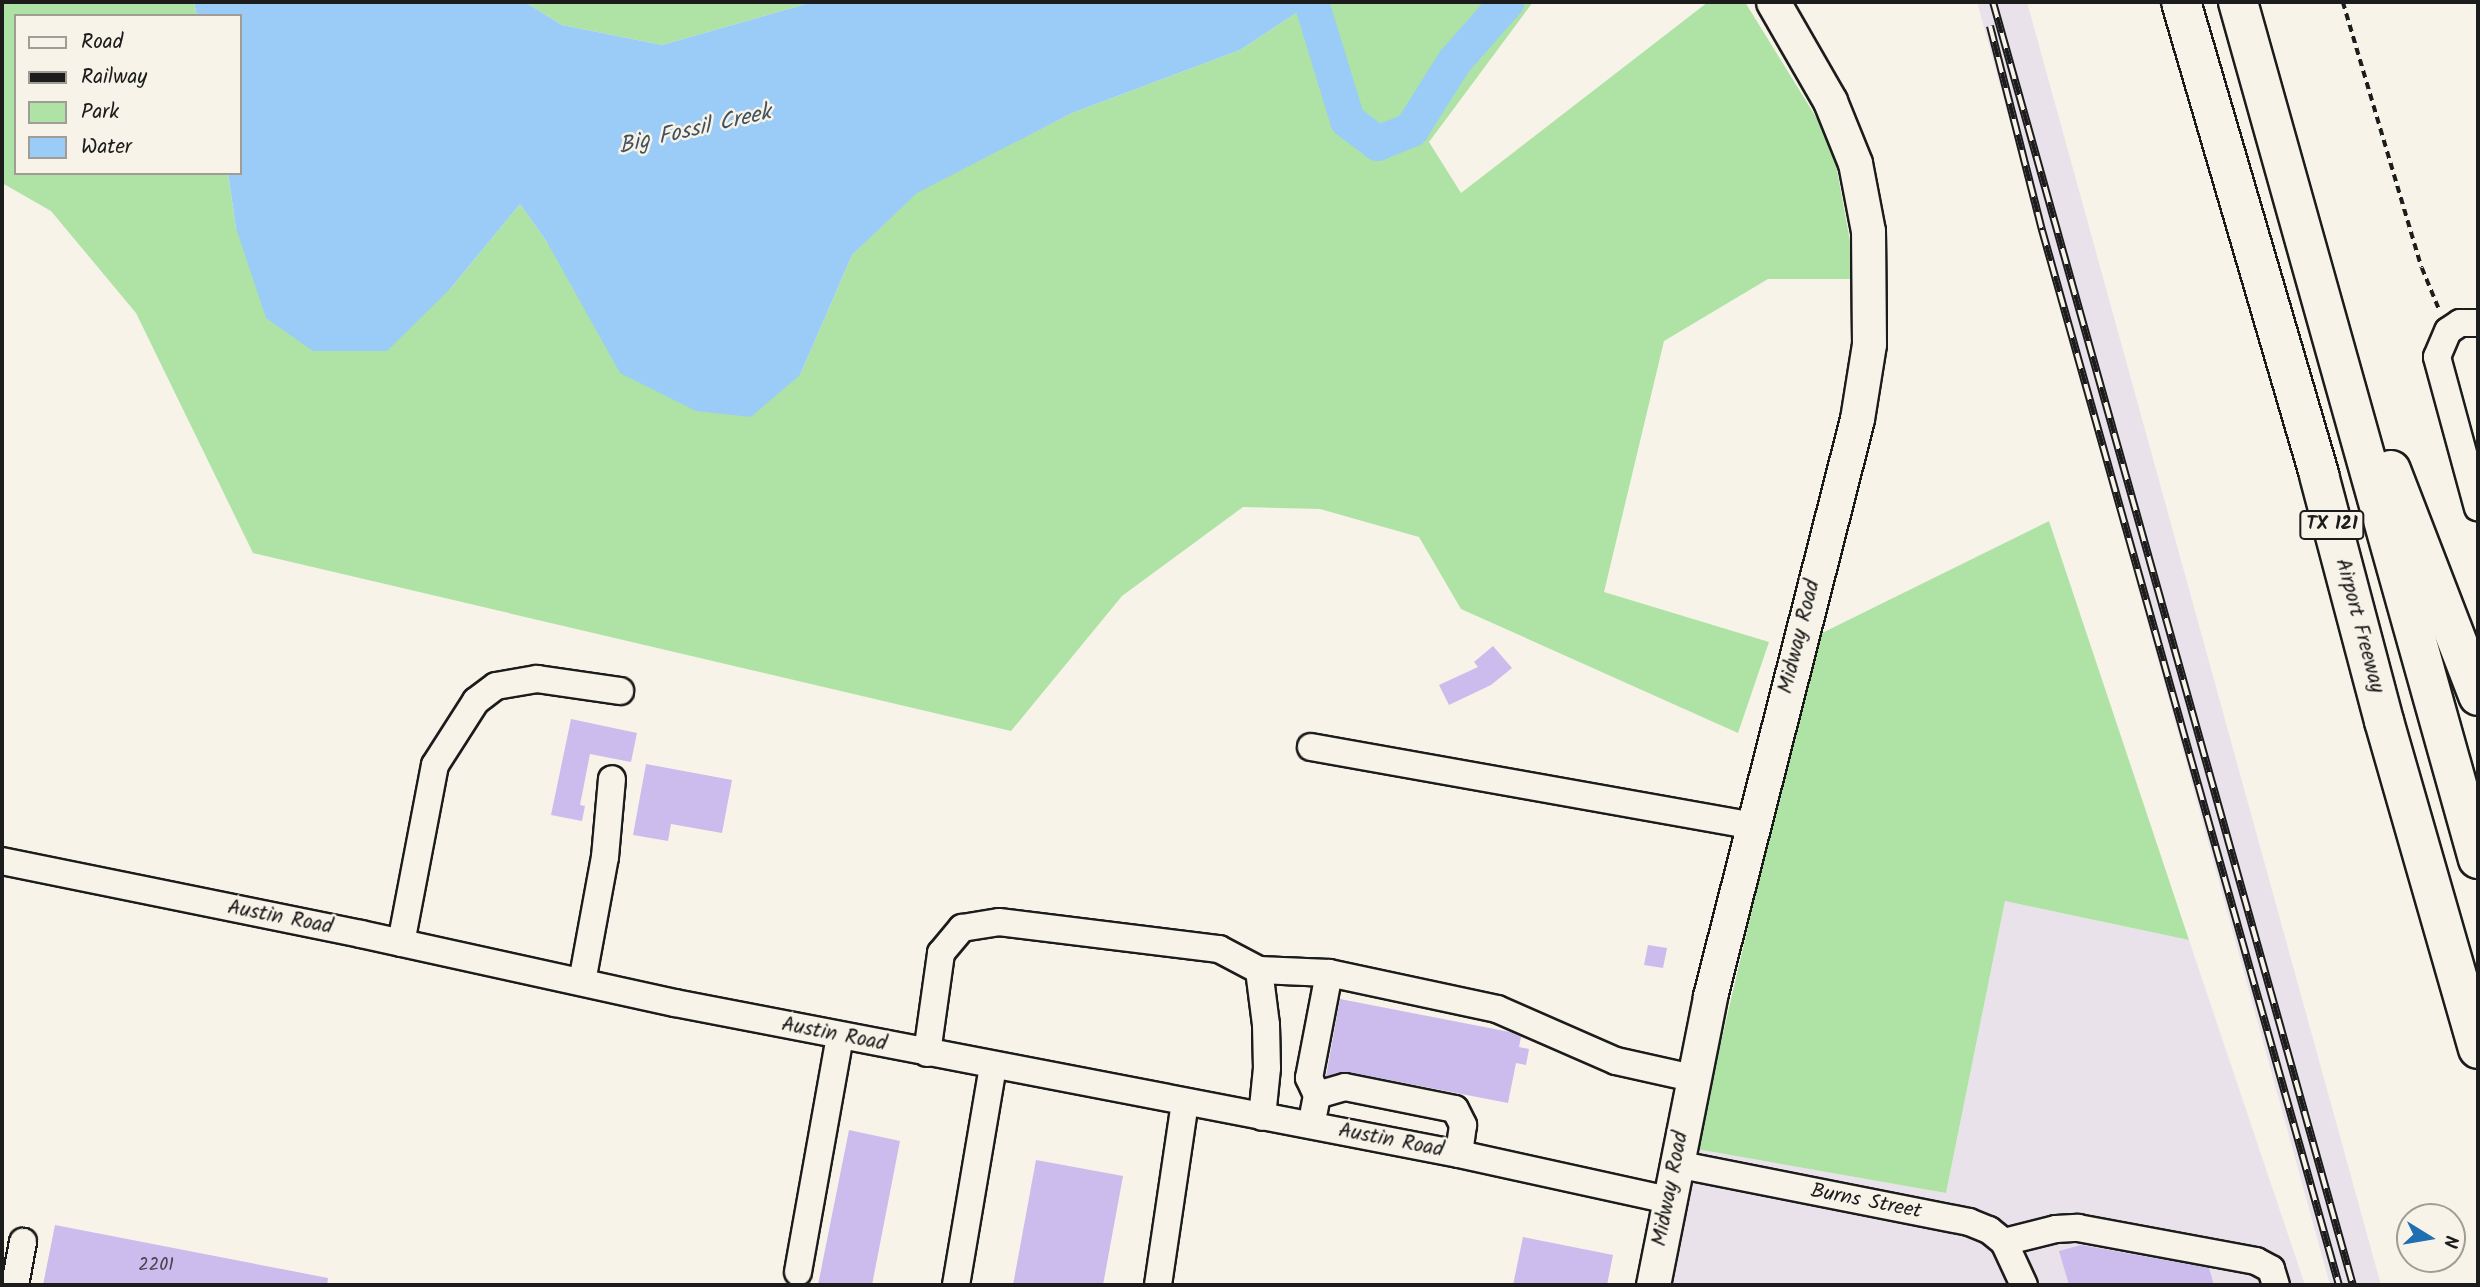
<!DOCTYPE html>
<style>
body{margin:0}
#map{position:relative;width:2480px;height:1287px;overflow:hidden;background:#f7f3e8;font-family:Kalam,sans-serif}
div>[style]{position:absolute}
.built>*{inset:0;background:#eae2ea}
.green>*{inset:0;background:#aee3a5}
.water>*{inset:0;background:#9accf7}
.river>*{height:35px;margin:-17.5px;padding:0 17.5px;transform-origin:17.5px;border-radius:17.5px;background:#9accf7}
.building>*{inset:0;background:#cbbced}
.path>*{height:3.5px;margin-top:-1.75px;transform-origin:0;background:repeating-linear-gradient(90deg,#1c1c1c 0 7px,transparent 0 12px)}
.roads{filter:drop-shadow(2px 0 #1c1c1c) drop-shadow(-2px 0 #1c1c1c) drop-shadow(0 2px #1c1c1c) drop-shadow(0 -2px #1c1c1c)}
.minor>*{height:26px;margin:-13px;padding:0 13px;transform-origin:13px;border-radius:13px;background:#f7f3e8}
.major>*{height:33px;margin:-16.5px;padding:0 16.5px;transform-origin:16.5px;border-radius:16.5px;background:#f7f3e8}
.highway>*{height:38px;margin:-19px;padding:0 19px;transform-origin:19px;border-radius:19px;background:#f7f3e8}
.rail>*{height:8px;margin-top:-4px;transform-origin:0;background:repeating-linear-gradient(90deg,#f7f3e8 0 16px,#1c1c1c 0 32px);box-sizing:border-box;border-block:2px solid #1c1c1c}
span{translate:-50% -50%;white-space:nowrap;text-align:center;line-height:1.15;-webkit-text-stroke:5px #f7f3e8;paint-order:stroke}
.number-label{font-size:18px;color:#484450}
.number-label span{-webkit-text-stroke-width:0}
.shield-label span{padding:2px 5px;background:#f7f3e8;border:2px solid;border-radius:5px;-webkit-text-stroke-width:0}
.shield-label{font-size:19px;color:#1c1c1c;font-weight:700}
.street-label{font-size:21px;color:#1c1c1c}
.water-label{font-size:23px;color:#42515e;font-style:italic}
.frame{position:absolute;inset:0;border:4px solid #1c1c1c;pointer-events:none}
.legend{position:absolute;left:14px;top:14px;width:228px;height:161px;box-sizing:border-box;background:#f7f3e8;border:2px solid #9f9d96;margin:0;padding:9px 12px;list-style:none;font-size:21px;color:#1c1c1c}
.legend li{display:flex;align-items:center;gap:14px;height:35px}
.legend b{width:35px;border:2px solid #9f9d96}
.north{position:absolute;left:2396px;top:1203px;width:70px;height:70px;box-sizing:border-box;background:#f7f3e8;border:2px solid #9f9d96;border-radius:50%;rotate:101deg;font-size:19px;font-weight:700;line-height:28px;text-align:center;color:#1c1c1c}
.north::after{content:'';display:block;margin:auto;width:24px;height:32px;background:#1f6fb2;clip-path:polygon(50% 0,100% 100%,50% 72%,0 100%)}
</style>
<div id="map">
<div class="built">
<div style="clip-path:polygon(1977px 2px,2027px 2px,2381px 1285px,2330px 1285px)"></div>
<div style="clip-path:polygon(2005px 901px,2189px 940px,2305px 1285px,1671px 1285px,1696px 1149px,1946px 1193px)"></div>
</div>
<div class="green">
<div style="clip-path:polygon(2px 2px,194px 2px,197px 16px,16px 16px,16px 173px,228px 173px,236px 228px,450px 289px,520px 204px,547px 242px,800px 375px,852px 255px,917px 192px,1072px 113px,1240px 50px,1313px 2px,1533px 2px,1429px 142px,1461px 193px,1708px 2px,1745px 2px,1832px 143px,1857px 279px,1768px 279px,1664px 341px,1604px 592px,1769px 642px,1738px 733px,1461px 609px,1419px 537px,1320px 509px,1243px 507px,1122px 596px,1011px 731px,253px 553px,136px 313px,51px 211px,2px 183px)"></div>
<div style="clip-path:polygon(525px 2px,813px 2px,662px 45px,562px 25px)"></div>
<div style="clip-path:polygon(2049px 521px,2189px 940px,2005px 901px,1946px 1193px,1696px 1149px,1816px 636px)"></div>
</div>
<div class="water">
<div style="clip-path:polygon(194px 2px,525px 2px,562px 25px,662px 45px,813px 2px,1313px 2px,1240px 50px,1072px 113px,917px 193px,852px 255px,800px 375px,751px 417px,696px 411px,620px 373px,547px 242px,520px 204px,450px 289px,387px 351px,313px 351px,266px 318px,236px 228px,228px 173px,240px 173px,240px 16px,197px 16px)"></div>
</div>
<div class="river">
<div style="left:1311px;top:2px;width:123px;rotate:73deg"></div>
<div style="left:1347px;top:120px;width:38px;rotate:37deg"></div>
<div style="left:1377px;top:143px;width:37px;rotate:-22deg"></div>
<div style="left:1411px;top:129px;width:80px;rotate:-57.7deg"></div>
<div style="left:1454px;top:61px;width:79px;rotate:-48.6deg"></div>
</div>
<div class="building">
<div style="clip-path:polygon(1493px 646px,1512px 668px,1491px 685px,1449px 705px,1439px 685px,1478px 667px,1474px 662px)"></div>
<div style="clip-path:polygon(571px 719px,637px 733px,631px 762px,590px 754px,580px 805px,585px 806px,582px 821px,551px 815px)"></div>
<div style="clip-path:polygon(646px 764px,732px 780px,722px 833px,671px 824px,668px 841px,633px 835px)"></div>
<div style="clip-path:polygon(1648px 945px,1667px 948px,1663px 968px,1644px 965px)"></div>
<div style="clip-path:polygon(1340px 999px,1510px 1032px,1521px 1037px,1519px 1047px,1529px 1049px,1526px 1065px,1516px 1063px,1508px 1103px,1348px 1072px,1326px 1076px)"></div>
<div style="clip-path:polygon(849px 1130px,900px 1141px,872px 1285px,818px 1285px)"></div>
<div style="clip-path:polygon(1036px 1160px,1123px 1176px,1103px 1285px,1013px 1285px)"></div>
<div style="clip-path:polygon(55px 1225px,328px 1278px,327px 1285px,43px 1285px)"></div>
<div style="clip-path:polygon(1523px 1237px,1613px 1255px,1607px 1285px,1513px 1285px)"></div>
<div style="clip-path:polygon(2081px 1245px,2209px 1268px,2214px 1285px,2069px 1285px,2059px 1251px)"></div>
</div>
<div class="path">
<div style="left:2343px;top:2px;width:277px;rotate:73.5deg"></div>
<div style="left:2422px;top:268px;width:44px;rotate:67.5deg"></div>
</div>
<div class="roads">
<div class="minor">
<div style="left:2478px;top:323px;width:18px;rotate:180deg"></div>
<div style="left:2460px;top:323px;width:14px;rotate:146deg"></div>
<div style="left:2448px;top:331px;width:28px;rotate:113deg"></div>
<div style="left:2437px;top:357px;width:156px;rotate:74.8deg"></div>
<div style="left:1311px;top:747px;width:450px;rotate:10.1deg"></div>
<div style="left:2px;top:861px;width:366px;rotate:11.5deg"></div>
<div style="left:361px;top:934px;width:321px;rotate:12.4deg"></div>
<div style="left:675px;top:1003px;width:798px;rotate:10.9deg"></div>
<div style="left:1459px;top:1154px;width:215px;rotate:12.4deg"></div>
<div style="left:401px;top:943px;width:181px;rotate:-79.2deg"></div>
<div style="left:435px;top:765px;width:76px;rotate:-57.4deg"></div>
<div style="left:476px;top:701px;width:25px;rotate:-37deg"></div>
<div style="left:496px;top:686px;width:42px;rotate:-9.7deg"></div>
<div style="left:537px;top:679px;width:84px;rotate:8.2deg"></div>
<div style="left:1259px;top:970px;width:70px;rotate:2.5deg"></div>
<div style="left:1329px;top:973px;width:172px;rotate:12.1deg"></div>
<div style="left:1497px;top:1009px;width:130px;rotate:23.6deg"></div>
<div style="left:1616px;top:1061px;width:78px;rotate:12.6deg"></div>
<div style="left:582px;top:982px;width:127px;rotate:-79.6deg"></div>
<div style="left:605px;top:857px;width:78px;rotate:-84.9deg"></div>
<div style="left:927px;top:1053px;width:101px;rotate:-82deg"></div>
<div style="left:941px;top:953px;width:33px;rotate:-50deg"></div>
<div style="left:962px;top:928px;width:37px;rotate:-9deg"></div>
<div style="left:999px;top:922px;width:222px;rotate:7deg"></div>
<div style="left:1219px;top:949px;width:45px;rotate:27.7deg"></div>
<div style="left:1259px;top:970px;width:55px;rotate:82.7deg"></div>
<div style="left:1266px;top:1025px;width:43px;rotate:88.7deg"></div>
<div style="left:1267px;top:1068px;width:49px;rotate:95.8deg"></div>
<div style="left:1317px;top:1095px;width:29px;rotate:-16deg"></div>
<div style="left:1345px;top:1087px;width:112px;rotate:11.3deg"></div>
<div style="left:1455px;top:1109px;width:18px;rotate:63deg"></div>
<div style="left:1463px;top:1125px;width:29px;rotate:98deg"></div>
<div style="left:1314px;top:1111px;width:16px;rotate:-79deg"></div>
<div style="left:1317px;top:1095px;width:19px;rotate:-115deg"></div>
<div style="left:1309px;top:1078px;width:107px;rotate:-79.2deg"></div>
<div style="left:1676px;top:1164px;width:299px;rotate:11.2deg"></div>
<div style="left:1969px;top:1222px;width:22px;rotate:22deg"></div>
<div style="left:1989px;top:1230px;width:19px;rotate:39deg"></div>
<div style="left:2004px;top:1242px;width:47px;rotate:65.1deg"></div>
<div style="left:2004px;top:1242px;width:54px;rotate:-14deg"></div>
<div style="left:2056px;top:1229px;width:22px;rotate:-3deg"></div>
<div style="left:2078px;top:1228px;width:181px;rotate:10.5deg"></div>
<div style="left:2256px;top:1261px;width:17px;rotate:28deg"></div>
<div style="left:2271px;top:1269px;width:17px;rotate:73deg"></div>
<div style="left:798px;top:1272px;width:240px;rotate:-79.9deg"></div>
<div style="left:15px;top:1285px;width:44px;rotate:-79.5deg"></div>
<div style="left:956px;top:1285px;width:222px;rotate:-80.4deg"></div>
<div style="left:1158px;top:1285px;width:184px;rotate:-81.6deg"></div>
</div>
<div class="major">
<div style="left:1653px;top:1285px;width:295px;rotate:-78.8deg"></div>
<div style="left:1710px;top:996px;width:595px;rotate:-75.71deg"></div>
<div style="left:1857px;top:419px;width:76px;rotate:-80.9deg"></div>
<div style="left:1869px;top:344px;width:113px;rotate:-90.5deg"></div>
<div style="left:1868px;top:231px;width:69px;rotate:-100.8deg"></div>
<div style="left:1855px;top:163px;width:67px;rotate:-112deg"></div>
<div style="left:1830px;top:101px;width:114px;rotate:-119.9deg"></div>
</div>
<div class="highway">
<div style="left:2181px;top:2px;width:493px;rotate:73.7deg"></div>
<div style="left:2319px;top:475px;width:254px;rotate:75.2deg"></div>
<div style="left:2384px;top:721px;width:341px;rotate:74deg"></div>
<div style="left:2238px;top:2px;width:890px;rotate:74.36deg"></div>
<div style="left:2391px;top:470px;width:242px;rotate:68.9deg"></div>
</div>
</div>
<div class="rail">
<div style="left:1993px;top:2px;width:1333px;rotate:74.33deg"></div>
<div style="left:1990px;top:26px;width:211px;rotate:75.7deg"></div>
<div style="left:2042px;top:230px;width:1096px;rotate:74.28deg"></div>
</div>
<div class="number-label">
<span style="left:156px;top:1266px">2201</span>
</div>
<div class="shield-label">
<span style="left:2332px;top:525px">TX 121</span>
</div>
<div class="street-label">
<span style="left:2359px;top:626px;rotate:75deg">Airport Freeway</span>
<span style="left:1800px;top:637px;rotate:-76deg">Midway Road</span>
<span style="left:280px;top:918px;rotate:11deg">Austin Road</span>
<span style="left:834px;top:1035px;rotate:11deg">Austin Road</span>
<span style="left:1391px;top:1141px;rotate:11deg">Austin Road</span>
<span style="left:1671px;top:1189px;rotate:-79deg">Midway Road</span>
<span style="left:1866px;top:1202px;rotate:11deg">Burns Street</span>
</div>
<div class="water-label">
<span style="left:695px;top:130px;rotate:-13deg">Big Fossil Creek</span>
</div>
<div class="frame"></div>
<ul class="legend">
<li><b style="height:9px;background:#f7f3e8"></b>Road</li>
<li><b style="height:9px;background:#1c1c1c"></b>Railway</li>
<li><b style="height:19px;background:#aee3a5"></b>Park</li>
<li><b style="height:19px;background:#9accf7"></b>Water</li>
</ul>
<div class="north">N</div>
</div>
